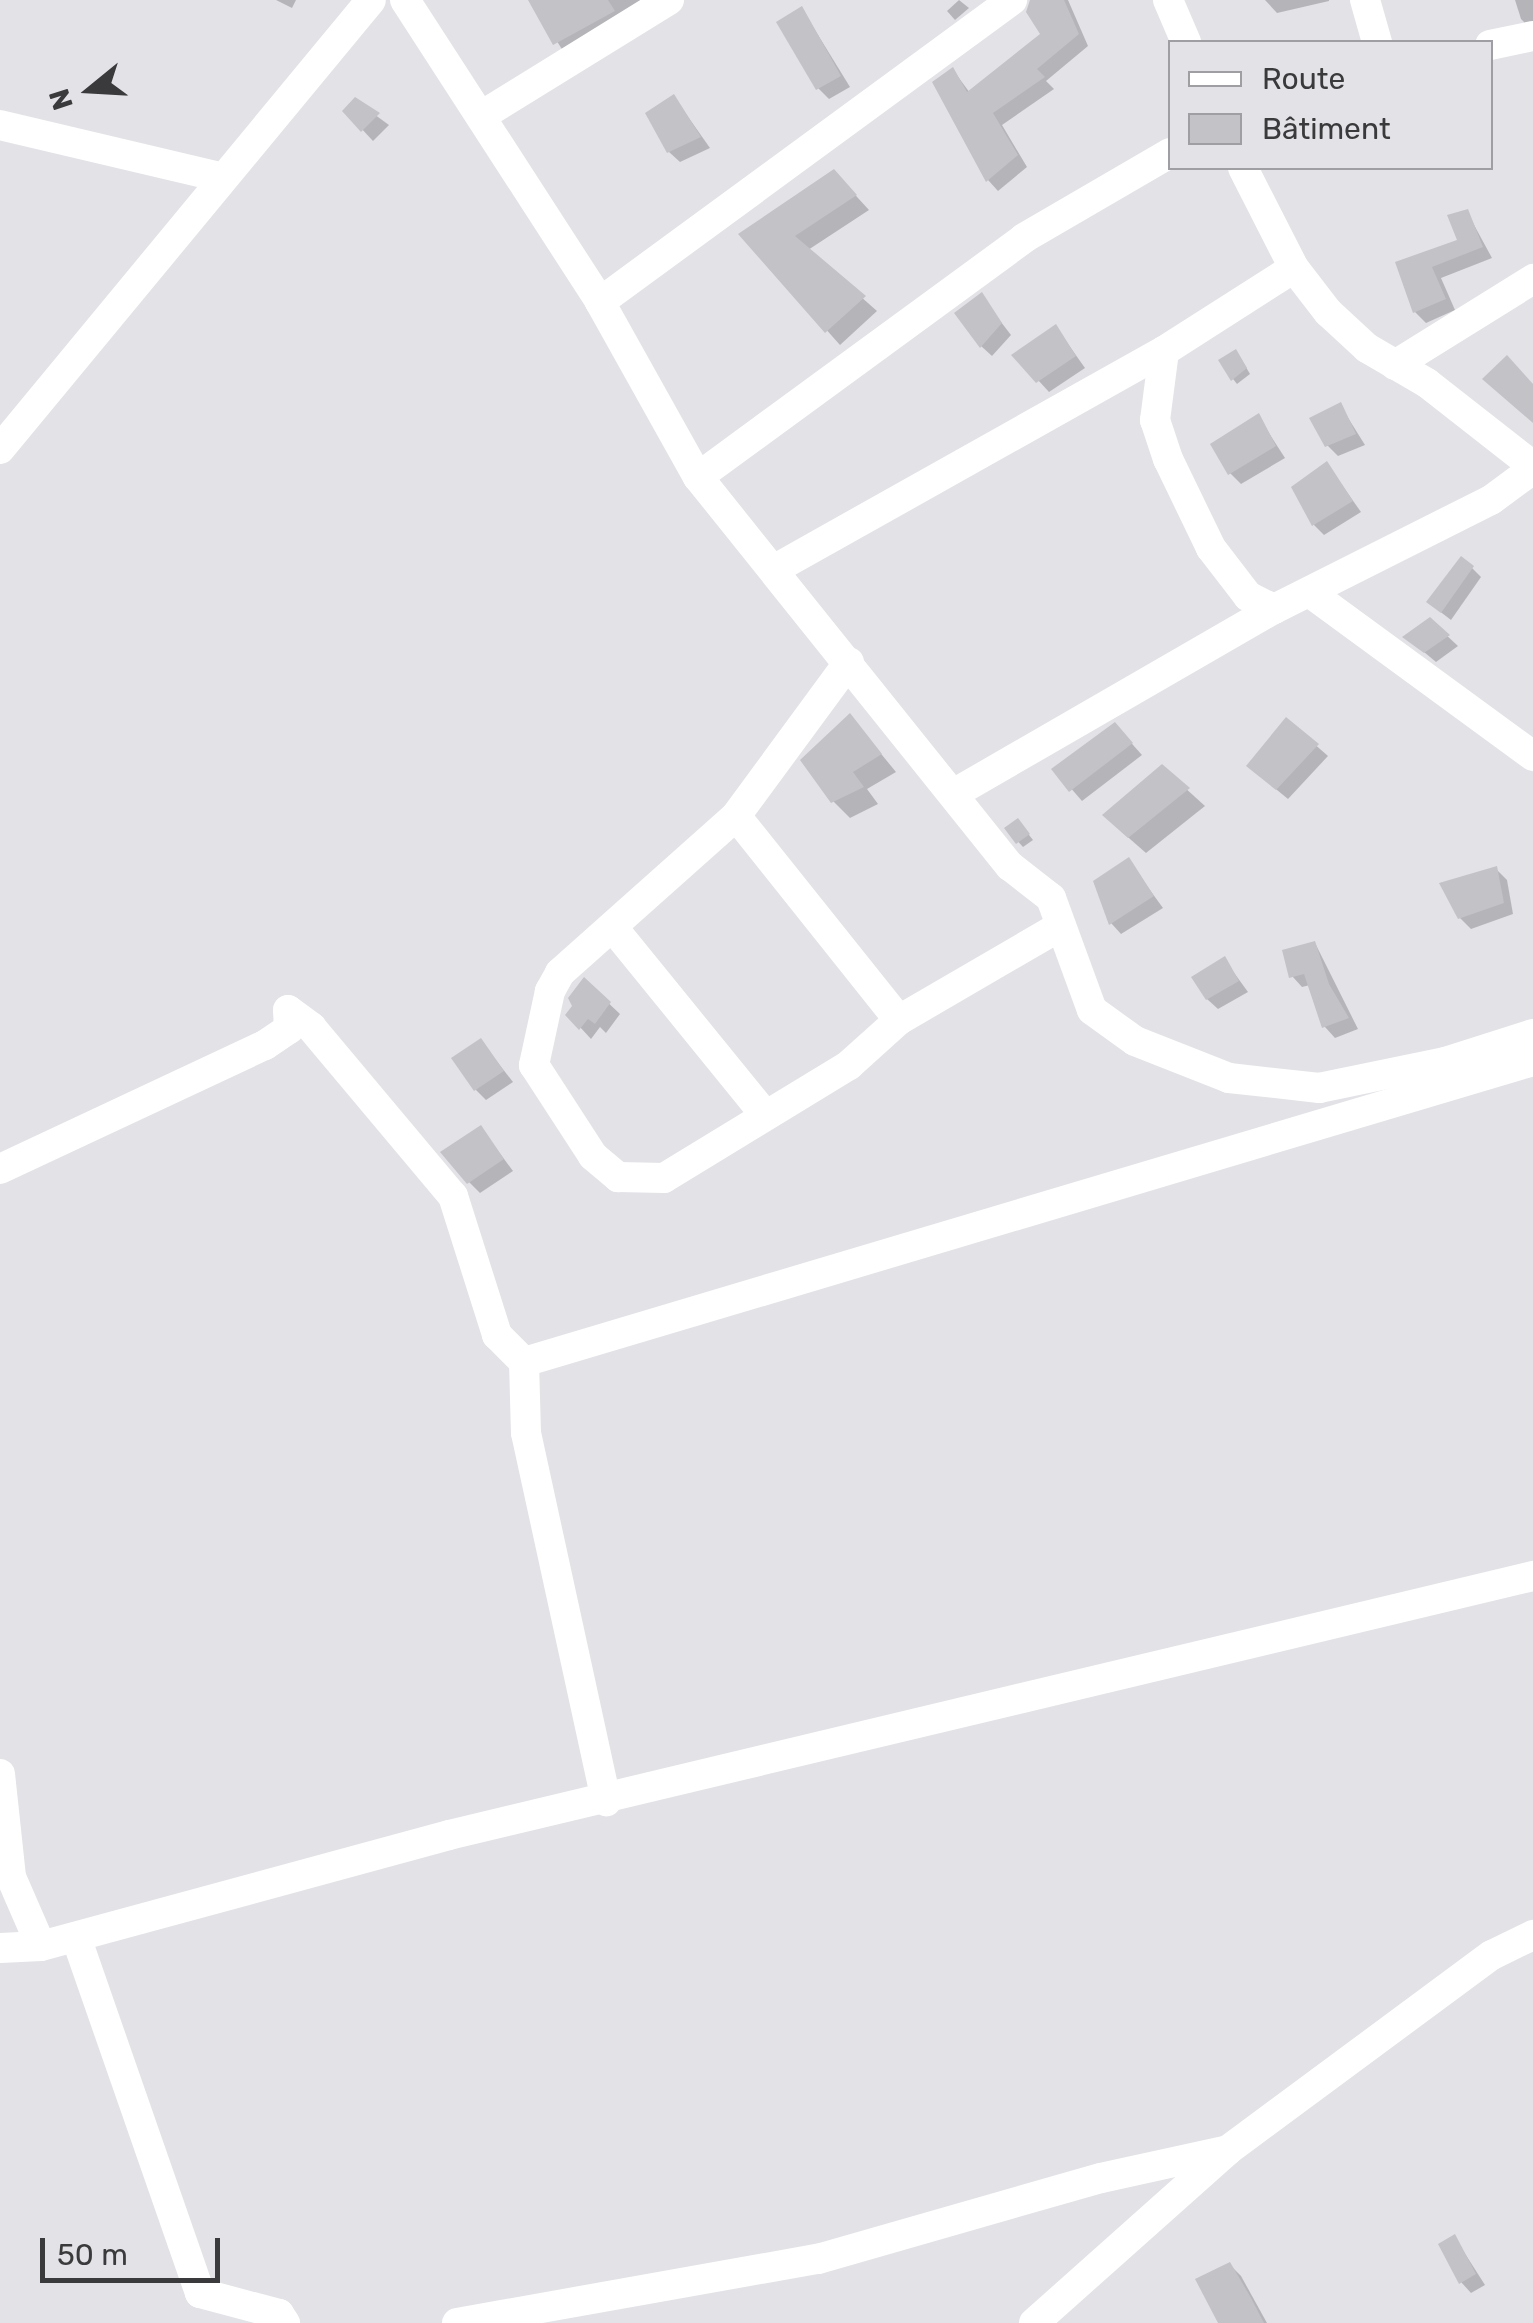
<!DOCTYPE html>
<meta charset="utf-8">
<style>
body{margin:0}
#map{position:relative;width:1533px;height:2323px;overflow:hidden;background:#e3e2e7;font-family:Rubik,sans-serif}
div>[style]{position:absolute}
.shadow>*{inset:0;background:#0003}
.building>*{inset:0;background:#c3c2c7}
.minor>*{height:30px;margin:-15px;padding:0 15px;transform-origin:15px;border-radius:15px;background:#fff}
span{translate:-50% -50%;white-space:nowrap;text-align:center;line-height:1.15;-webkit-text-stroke:10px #e3e2e7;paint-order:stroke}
.legend{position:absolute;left:1168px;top:40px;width:325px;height:130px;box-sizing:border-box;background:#e3e2e7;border:2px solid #9f9fa3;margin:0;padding:12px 18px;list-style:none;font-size:30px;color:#3a3a3c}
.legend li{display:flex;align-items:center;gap:20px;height:50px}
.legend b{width:50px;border:2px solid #9f9fa3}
.north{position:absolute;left:40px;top:40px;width:100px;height:100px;-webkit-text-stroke:8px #e3e2e7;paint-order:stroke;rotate:252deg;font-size:28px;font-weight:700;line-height:40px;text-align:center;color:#3a3a3c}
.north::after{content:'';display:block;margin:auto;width:35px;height:45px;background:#3a3a3c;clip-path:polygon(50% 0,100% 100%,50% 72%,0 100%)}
.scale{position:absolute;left:40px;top:2238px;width:180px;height:45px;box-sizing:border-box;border:5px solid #3a3a3c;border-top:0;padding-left:12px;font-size:30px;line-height:35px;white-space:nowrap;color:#3a3a3c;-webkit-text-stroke:8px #e3e2e7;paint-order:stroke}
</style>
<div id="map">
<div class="shadow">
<div style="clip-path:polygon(276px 0,296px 0,292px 8px)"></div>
<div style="clip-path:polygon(531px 0,645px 0,565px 54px)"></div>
<div style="clip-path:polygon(959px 0,969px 8px,955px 20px,947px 11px)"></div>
<div style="clip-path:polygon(1032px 0,1068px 0,1088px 46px,1046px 81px,1054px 89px,1002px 125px,1027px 167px,998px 191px,988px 180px,953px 70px,970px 93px,1044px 35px)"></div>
<div style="clip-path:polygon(1265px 0,1329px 0,1329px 1px,1277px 13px)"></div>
<div style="clip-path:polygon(1515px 0,1533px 0,1533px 31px,1521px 19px)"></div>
<div style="clip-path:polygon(802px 9px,850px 87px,829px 99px,818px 88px)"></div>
<div style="clip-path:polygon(674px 97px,710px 148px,680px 162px,669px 152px)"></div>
<div style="clip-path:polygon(356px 101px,389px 125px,373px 141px,345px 111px)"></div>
<div style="clip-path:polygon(847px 186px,869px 210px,808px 250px,877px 311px,840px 345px,742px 235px)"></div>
<div style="clip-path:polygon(1467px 212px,1492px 258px,1441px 278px,1455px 310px,1426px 323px,1415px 312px,1398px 263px,1460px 241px)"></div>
<div style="clip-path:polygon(981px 296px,1011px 335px,992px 356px,981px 346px)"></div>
<div style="clip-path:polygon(1056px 327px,1085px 368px,1049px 392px,1015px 355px)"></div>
<div style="clip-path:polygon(1240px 357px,1250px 374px,1237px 384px,1233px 379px)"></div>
<div style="clip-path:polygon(1340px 405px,1365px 445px,1338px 456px,1327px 445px)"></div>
<div style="clip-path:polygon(1258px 416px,1285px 458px,1241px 484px,1230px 473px)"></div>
<div style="clip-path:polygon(1327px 464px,1361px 512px,1324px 535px,1314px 525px)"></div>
<div style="clip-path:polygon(1472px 568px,1481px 577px,1451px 620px,1438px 610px)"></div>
<div style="clip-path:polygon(1430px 620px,1458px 646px,1436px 662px,1406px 637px)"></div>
<div style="clip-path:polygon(850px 716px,896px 772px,867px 789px,878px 804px,850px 818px,833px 801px)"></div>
<div style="clip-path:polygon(1287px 720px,1328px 756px,1288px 799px,1260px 776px)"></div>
<div style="clip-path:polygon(1125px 736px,1142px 755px,1082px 801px,1055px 770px)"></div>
<div style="clip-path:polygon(1162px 767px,1205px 806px,1146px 853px,1122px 832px)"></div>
<div style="clip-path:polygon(1022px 826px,1033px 840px,1023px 847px,1007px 829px)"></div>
<div style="clip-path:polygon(1128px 860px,1163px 908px,1121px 934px,1111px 923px)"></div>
<div style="clip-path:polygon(1496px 869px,1507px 880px,1513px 914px,1471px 929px,1460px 918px)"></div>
<div style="clip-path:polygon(1315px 943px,1358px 1029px,1335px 1038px,1325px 1027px,1310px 985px,1302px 987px,1292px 976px)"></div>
<div style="clip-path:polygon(1224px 959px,1248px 992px,1218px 1009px,1207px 999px)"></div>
<div style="clip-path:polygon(584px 980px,620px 1014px,606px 1033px,600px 1027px,591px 1039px,569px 1015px)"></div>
<div style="clip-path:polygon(481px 1041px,513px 1082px,486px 1100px,476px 1090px)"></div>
<div style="clip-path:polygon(481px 1128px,513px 1171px,480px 1193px,469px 1182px)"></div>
<div style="clip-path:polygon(1455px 2238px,1485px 2285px,1471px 2293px,1461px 2282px)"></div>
<div style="clip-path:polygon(1230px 2265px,1241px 2276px,1267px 2323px,1221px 2323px)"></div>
</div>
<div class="building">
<div style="clip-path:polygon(528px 0,608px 0,615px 11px,553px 45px)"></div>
<div style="clip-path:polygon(1030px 0,1064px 0,1079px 34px,1037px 69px,1045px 77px,993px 113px,1018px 155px,986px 182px,932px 82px,953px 67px,967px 92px,1040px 34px,1026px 12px)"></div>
<div style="clip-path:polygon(802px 6px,841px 76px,816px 90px,776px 22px)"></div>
<div style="clip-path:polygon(674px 94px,701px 137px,667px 153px,645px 113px)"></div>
<div style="clip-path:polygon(355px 97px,380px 113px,361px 132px,342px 111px)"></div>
<div style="clip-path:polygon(834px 169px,857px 195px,795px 236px,866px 296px,825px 333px,738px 234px)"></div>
<div style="clip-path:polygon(1468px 209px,1483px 247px,1432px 267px,1446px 299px,1413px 313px,1395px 262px,1457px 240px,1447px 215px)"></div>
<div style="clip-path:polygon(982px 292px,1002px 323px,980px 348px,954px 313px)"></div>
<div style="clip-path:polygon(1056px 324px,1076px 356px,1036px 383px,1011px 355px)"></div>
<div style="clip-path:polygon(1236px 349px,1247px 368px,1231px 381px,1218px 360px)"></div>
<div style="clip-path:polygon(1507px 355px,1533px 384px,1533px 423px,1482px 379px)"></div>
<div style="clip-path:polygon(1341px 402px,1356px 434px,1325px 447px,1309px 418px)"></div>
<div style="clip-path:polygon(1259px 413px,1276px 446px,1228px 475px,1210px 444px)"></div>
<div style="clip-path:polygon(1327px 461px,1353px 501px,1312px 526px,1291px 487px)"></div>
<div style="clip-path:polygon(1461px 556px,1474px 566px,1441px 613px,1426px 602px)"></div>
<div style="clip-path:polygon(1430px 617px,1450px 635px,1424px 653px,1402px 637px)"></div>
<div style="clip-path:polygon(850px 713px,882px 754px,853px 772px,864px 787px,831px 803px,800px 760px)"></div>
<div style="clip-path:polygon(1286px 717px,1319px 744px,1276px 790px,1246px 766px)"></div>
<div style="clip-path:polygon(1115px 722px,1133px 743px,1069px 792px,1051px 769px)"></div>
<div style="clip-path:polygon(1162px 764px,1190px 788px,1128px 838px,1102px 815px)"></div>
<div style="clip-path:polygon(1018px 818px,1030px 834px,1016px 844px,1004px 828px)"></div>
<div style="clip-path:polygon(1129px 857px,1154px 896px,1109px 925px,1093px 881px)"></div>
<div style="clip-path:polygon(1497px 866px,1504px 903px,1458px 919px,1439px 883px)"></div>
<div style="clip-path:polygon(1315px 941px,1329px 984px,1349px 1018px,1322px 1028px,1304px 974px,1289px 978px,1282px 950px)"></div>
<div style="clip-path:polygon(1225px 956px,1239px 981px,1206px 1000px,1191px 977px)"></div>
<div style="clip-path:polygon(584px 977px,611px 1002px,595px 1024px,588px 1019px,579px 1030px,565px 1015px,572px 1006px,568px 998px)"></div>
<div style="clip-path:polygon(481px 1038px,504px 1071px,474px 1091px,451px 1058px)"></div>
<div style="clip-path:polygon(481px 1125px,504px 1159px,467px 1184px,440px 1152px)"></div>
<div style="clip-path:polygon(1455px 2234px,1476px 2274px,1459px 2284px,1438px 2244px)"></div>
<div style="clip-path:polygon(1230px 2262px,1250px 2296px,1264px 2323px,1218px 2323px,1195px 2279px)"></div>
</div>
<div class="minor">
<div style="left:405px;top:0;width:359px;rotate:57.1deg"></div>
<div style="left:600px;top:302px;width:201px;rotate:60.8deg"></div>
<div style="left:698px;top:477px;width:499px;rotate:51.3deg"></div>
<div style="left:1010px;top:866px;width:52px;rotate:38deg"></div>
<div style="left:1051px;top:898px;width:119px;rotate:69.9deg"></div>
<div style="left:1092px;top:1010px;width:53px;rotate:35.8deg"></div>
<div style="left:1135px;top:1041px;width:101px;rotate:21.5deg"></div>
<div style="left:1229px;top:1078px;width:91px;rotate:6.3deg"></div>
<div style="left:1319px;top:1088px;width:129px;rotate:-11.7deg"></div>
<div style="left:1445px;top:1062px;width:92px;rotate:-17.7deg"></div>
<div style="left:1168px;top:0;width:46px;rotate:66.8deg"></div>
<div style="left:1365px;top:0;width:44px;rotate:74.1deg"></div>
<div style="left:1490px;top:45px;width:44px;rotate:-11.8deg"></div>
<div style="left:481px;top:116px;width:221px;rotate:-31.7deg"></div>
<div style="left:0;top:125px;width:226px;rotate:13.3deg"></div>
<div style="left:1243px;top:168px;width:112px;rotate:63deg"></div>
<div style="left:1294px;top:268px;width:56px;rotate:52.3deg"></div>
<div style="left:1328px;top:312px;width:53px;rotate:42.7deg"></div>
<div style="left:1367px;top:348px;width:69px;rotate:30.3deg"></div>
<div style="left:1427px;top:383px;width:135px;rotate:38.1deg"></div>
<div style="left:600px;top:302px;width:511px;rotate:-36.24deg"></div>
<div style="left:1164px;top:351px;width:70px;rotate:97.4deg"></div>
<div style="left:1155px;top:420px;width:41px;rotate:71.6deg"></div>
<div style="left:1168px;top:459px;width:99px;rotate:64.2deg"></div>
<div style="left:1211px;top:548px;width:61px;rotate:52.4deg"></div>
<div style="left:1248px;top:596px;width:29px;rotate:27deg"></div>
<div style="left:1395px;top:365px;width:163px;rotate:-31.9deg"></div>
<div style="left:0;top:449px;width:582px;rotate:-50.43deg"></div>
<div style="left:698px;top:477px;width:404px;rotate:-36.2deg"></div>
<div style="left:1024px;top:238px;width:169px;rotate:-30.2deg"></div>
<div style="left:775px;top:569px;width:446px;rotate:-29.3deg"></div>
<div style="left:1164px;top:351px;width:154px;rotate:-32.6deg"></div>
<div style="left:1309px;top:592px;width:278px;rotate:36.2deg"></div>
<div style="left:849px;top:662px;width:191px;rotate:126.3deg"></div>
<div style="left:736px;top:816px;width:236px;rotate:138.3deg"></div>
<div style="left:560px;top:973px;width:21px;rotate:119deg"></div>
<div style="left:550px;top:991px;width:76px;rotate:102.2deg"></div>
<div style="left:534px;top:1065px;width:108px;rotate:57deg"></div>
<div style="left:593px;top:1156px;width:33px;rotate:40deg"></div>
<div style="left:618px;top:1177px;width:46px;rotate:1.2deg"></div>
<div style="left:664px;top:1178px;width:217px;rotate:-31.4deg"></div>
<div style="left:849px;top:1065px;width:67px;rotate:-42deg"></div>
<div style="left:899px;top:1020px;width:185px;rotate:-30.2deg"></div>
<div style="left:955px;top:793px;width:368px;rotate:-30deg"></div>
<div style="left:1274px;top:609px;width:243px;rotate:-26.7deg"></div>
<div style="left:1491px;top:500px;width:52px;rotate:-36.4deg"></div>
<div style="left:736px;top:816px;width:261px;rotate:51.4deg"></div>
<div style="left:614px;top:929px;width:240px;rotate:50.9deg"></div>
<div style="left:0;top:1169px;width:293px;rotate:-25.1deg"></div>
<div style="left:265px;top:1045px;width:29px;rotate:-34deg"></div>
<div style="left:289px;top:1029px;width:19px;rotate:-93deg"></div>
<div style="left:288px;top:1010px;width:29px;rotate:36deg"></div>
<div style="left:311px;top:1027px;width:221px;rotate:50deg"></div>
<div style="left:453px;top:1196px;width:146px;rotate:72.4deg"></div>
<div style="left:497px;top:1335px;width:38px;rotate:45deg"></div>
<div style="left:524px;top:1362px;width:1053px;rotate:-16.61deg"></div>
<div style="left:524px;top:1362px;width:71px;rotate:88.4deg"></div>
<div style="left:526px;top:1433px;width:377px;rotate:77.7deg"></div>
<div style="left:0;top:1774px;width:104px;rotate:83.9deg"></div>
<div style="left:11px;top:1877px;width:75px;rotate:66.5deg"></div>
<div style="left:76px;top:1937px;width:377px;rotate:70.8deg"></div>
<div style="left:200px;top:2293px;width:82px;rotate:14.9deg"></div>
<div style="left:279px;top:2314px;width:11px;rotate:56deg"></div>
<div style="left:0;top:1948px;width:41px;rotate:-2.8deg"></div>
<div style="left:41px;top:1946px;width:423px;rotate:-15.2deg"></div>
<div style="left:449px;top:1835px;width:1115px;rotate:-13.44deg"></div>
<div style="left:457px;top:2323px;width:367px;rotate:-10.1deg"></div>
<div style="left:818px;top:2259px;width:294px;rotate:-16deg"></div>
<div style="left:1101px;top:2178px;width:130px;rotate:-12.4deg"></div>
<div style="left:1034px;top:2323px;width:260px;rotate:-41.7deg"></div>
<div style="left:1228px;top:2150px;width:328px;rotate:-36.5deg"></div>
<div style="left:1492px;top:1955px;width:46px;rotate:-26deg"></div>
</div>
<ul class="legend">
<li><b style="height:12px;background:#fff"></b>Route</li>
<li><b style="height:28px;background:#c3c2c7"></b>Bâtiment</li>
</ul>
<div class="north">N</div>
<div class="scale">50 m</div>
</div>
